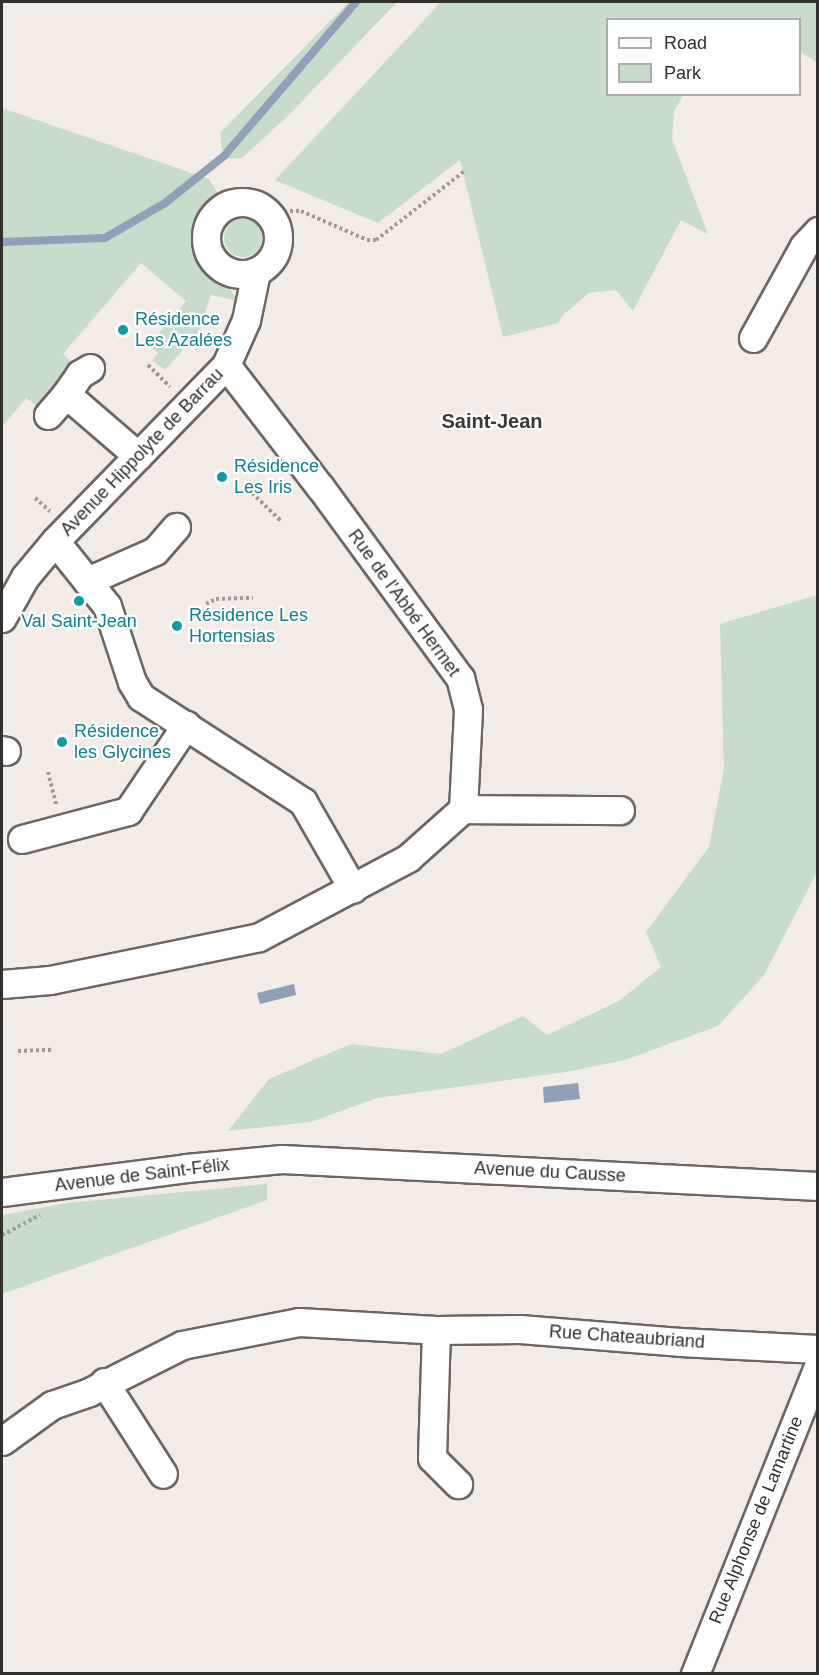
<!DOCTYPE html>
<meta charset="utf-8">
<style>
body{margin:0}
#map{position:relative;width:819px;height:1675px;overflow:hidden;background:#f3ebe6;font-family:Helvetica,sans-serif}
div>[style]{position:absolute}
.green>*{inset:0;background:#c7dccb}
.round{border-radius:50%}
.water>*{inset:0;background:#909fba}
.stream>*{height:8px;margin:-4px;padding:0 4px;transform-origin:4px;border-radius:4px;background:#909fba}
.path>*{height:4px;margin-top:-2px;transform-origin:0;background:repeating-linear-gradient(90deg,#a19b98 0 3px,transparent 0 6px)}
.roads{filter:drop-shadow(2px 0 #6c6561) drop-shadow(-2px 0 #6c6561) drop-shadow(0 2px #6c6561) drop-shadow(0 -2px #6c6561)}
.minor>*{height:27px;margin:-13.5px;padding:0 13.5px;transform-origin:13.5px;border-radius:13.5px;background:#fff}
.minor>.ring{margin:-13.5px;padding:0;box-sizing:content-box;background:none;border:27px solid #fff;border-radius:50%}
.dots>*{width:16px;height:16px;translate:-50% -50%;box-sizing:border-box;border:3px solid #fff;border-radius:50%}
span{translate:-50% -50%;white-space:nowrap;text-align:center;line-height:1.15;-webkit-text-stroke:4.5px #fff;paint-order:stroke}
.culture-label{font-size:18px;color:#0d838f}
.left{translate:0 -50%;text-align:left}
.street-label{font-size:18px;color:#322f2d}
.neighbourhood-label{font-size:20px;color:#3e3834;font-weight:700}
.frame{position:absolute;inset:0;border:3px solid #322f2d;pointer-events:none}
.legend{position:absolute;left:606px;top:18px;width:195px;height:78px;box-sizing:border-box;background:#fff;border:2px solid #adacab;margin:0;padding:8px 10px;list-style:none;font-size:18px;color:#322f2d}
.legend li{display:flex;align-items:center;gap:12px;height:30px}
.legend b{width:30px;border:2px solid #adacab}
</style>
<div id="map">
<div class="green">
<div style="clip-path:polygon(349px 2px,397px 2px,290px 114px,242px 158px,223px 159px,220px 133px)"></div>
<div style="clip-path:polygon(441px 2px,817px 2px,817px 62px,800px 52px,800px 20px,608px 20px,608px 94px,683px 95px,674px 111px,672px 139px,708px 234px,681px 220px,633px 311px,616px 290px,589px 293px,564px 314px,558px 323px,503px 337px,460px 160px,378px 223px,275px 180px)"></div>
<div style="clip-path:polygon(2px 108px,209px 179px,221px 198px,204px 214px,195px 231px,198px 252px,207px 269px,230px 289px,238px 301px,211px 295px,198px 333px,165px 370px,152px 360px,158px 353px,149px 345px,186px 301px,141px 263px,63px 354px,79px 369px,42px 410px,26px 398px,2px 427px)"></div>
<div class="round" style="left:224px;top:219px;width:38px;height:38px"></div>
<div style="clip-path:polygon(817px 595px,817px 872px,764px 975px,718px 1026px,625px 1060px,566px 1072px,377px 1098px,311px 1122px,228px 1131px,269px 1079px,351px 1044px,441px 1054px,523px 1016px,547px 1035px,619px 1001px,661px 967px,646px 932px,709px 847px,724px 768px,720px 624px)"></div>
<div style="clip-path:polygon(267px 1184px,267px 1200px,2px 1294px,2px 1215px,67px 1203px)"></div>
</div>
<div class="water">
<div style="clip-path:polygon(294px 984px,296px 995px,260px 1004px,257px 993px)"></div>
<div style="clip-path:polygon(578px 1083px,580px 1099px,544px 1103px,543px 1087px)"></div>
</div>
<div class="stream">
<div style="left:2px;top:242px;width:103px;rotate:-2.2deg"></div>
<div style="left:105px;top:238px;width:69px;rotate:-30.3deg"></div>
<div style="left:165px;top:203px;width:75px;rotate:-38.5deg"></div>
<div style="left:224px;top:156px;width:203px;rotate:-49.4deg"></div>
</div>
<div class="path">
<div style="left:266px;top:212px;width:35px;rotate:-2deg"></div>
<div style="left:301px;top:211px;width:72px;rotate:23.7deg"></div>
<div style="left:367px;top:240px;width:9px"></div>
<div style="left:376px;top:240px;width:114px;rotate:-37.9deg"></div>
<div style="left:148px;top:365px;width:31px;rotate:45deg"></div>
<div style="left:252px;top:493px;width:42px;rotate:44deg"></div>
<div style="left:35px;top:498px;width:20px;rotate:41deg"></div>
<div style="left:206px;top:604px;width:11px;rotate:-27deg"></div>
<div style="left:216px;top:599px;width:37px;rotate:-2deg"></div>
<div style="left:48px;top:772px;width:34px;rotate:76deg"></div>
<div style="left:18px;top:1051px;width:34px;rotate:-2deg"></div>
<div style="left:2px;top:1235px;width:43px;rotate:-27.8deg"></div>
</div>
<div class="roads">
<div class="minor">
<div class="ring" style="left:206px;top:202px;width:45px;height:45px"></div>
<div style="left:753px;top:338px;width:105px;rotate:-61deg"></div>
<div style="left:804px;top:246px;width:21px;rotate:-47deg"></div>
<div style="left:90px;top:368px;width:12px;rotate:149deg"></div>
<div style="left:80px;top:374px;width:24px;rotate:125deg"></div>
<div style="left:66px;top:394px;width:95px;rotate:40.7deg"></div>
<div style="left:48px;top:415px;width:28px;rotate:-49deg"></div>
<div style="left:55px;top:541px;width:83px;rotate:51.3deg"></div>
<div style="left:107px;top:606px;width:80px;rotate:71.8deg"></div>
<div style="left:132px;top:682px;width:17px;rotate:59deg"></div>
<div style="left:141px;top:697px;width:193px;rotate:32.9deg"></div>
<div style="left:303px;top:802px;width:100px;rotate:60.1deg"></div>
<div style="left:87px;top:581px;width:74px;rotate:-23.8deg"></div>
<div style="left:155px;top:551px;width:32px;rotate:-49deg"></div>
<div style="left:2px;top:618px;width:47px;rotate:-60.7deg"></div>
<div style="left:25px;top:577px;width:47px;rotate:-50.2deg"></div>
<div style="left:55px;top:541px;width:245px;rotate:-45.8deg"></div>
<div style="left:226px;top:365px;width:49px;rotate:-66deg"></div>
<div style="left:246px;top:320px;width:49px;rotate:-78.2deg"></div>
<div style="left:2px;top:750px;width:4px;rotate:14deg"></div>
<div style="left:463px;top:809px;width:157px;rotate:0.4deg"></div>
<div style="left:22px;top:839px;width:110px;rotate:-14.8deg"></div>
<div style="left:128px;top:811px;width:104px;rotate:-56deg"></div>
<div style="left:2px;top:984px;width:48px;rotate:-4.8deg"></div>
<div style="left:50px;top:980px;width:213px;rotate:-11.6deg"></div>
<div style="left:259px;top:937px;width:169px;rotate:-27.9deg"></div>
<div style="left:408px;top:858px;width:74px;rotate:-41.7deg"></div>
<div style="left:463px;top:809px;width:100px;rotate:-87.1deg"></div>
<div style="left:468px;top:709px;width:32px;rotate:-104deg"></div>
<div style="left:460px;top:678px;width:237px;rotate:-126.2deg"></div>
<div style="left:320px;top:487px;width:154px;rotate:-127.6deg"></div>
<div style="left:2px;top:1192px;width:186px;rotate:-7.4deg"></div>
<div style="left:186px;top:1168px;width:96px;rotate:-5.4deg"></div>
<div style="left:282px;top:1159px;width:537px;rotate:2.88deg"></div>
<div style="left:436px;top:1330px;width:128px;rotate:91.8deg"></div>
<div style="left:432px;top:1458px;width:37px;rotate:45deg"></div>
<div style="left:104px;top:1382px;width:109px;rotate:57.3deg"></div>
<div style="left:2px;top:1441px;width:62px;rotate:-35.8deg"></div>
<div style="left:52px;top:1405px;width:39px;rotate:-19deg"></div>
<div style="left:89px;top:1392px;width:104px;rotate:-26.8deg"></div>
<div style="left:182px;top:1345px;width:119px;rotate:-11.1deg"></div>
<div style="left:299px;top:1322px;width:137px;rotate:3.3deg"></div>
<div style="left:436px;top:1330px;width:84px;rotate:-0.7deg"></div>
<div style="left:520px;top:1329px;width:161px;rotate:4.6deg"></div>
<div style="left:680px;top:1342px;width:138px;rotate:2.9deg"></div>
<div style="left:695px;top:1674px;width:332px;rotate:-68.2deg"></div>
</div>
</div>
<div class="dots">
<div style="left:123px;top:330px;background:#0f9aa8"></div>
<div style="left:222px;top:477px;background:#0f9aa8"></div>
<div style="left:79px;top:601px;background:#0f9aa8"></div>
<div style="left:177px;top:626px;background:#0f9aa8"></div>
<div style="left:62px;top:742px;background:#0f9aa8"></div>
</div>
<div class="culture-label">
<span class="left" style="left:135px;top:330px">Résidence<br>Les Azalées</span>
<span class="left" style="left:234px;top:477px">Résidence<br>Les Iris</span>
<span class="left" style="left:189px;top:626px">Résidence Les<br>Hortensias</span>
<span style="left:79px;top:621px">Val Saint-Jean</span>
<span class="left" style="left:74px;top:742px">Résidence<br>les Glycines</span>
</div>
<div class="street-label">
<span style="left:142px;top:452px;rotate:-46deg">Avenue Hippolyte de Barrau</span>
<span style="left:404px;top:603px;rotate:54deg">Rue de l'Abbé Hermet</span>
<span style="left:550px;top:1172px;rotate:3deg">Avenue du Causse</span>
<span style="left:142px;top:1175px;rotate:-7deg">Avenue de Saint-Félix</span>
<span style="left:627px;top:1337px;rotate:4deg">Rue Chateaubriand</span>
<span style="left:756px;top:1520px;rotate:-68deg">Rue Alphonse de Lamartine</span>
</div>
<div class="neighbourhood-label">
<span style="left:492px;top:421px">Saint-Jean</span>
</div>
<div class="frame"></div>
<ul class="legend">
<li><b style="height:8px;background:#fff"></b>Road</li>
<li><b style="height:16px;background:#c7dccb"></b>Park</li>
</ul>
</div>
